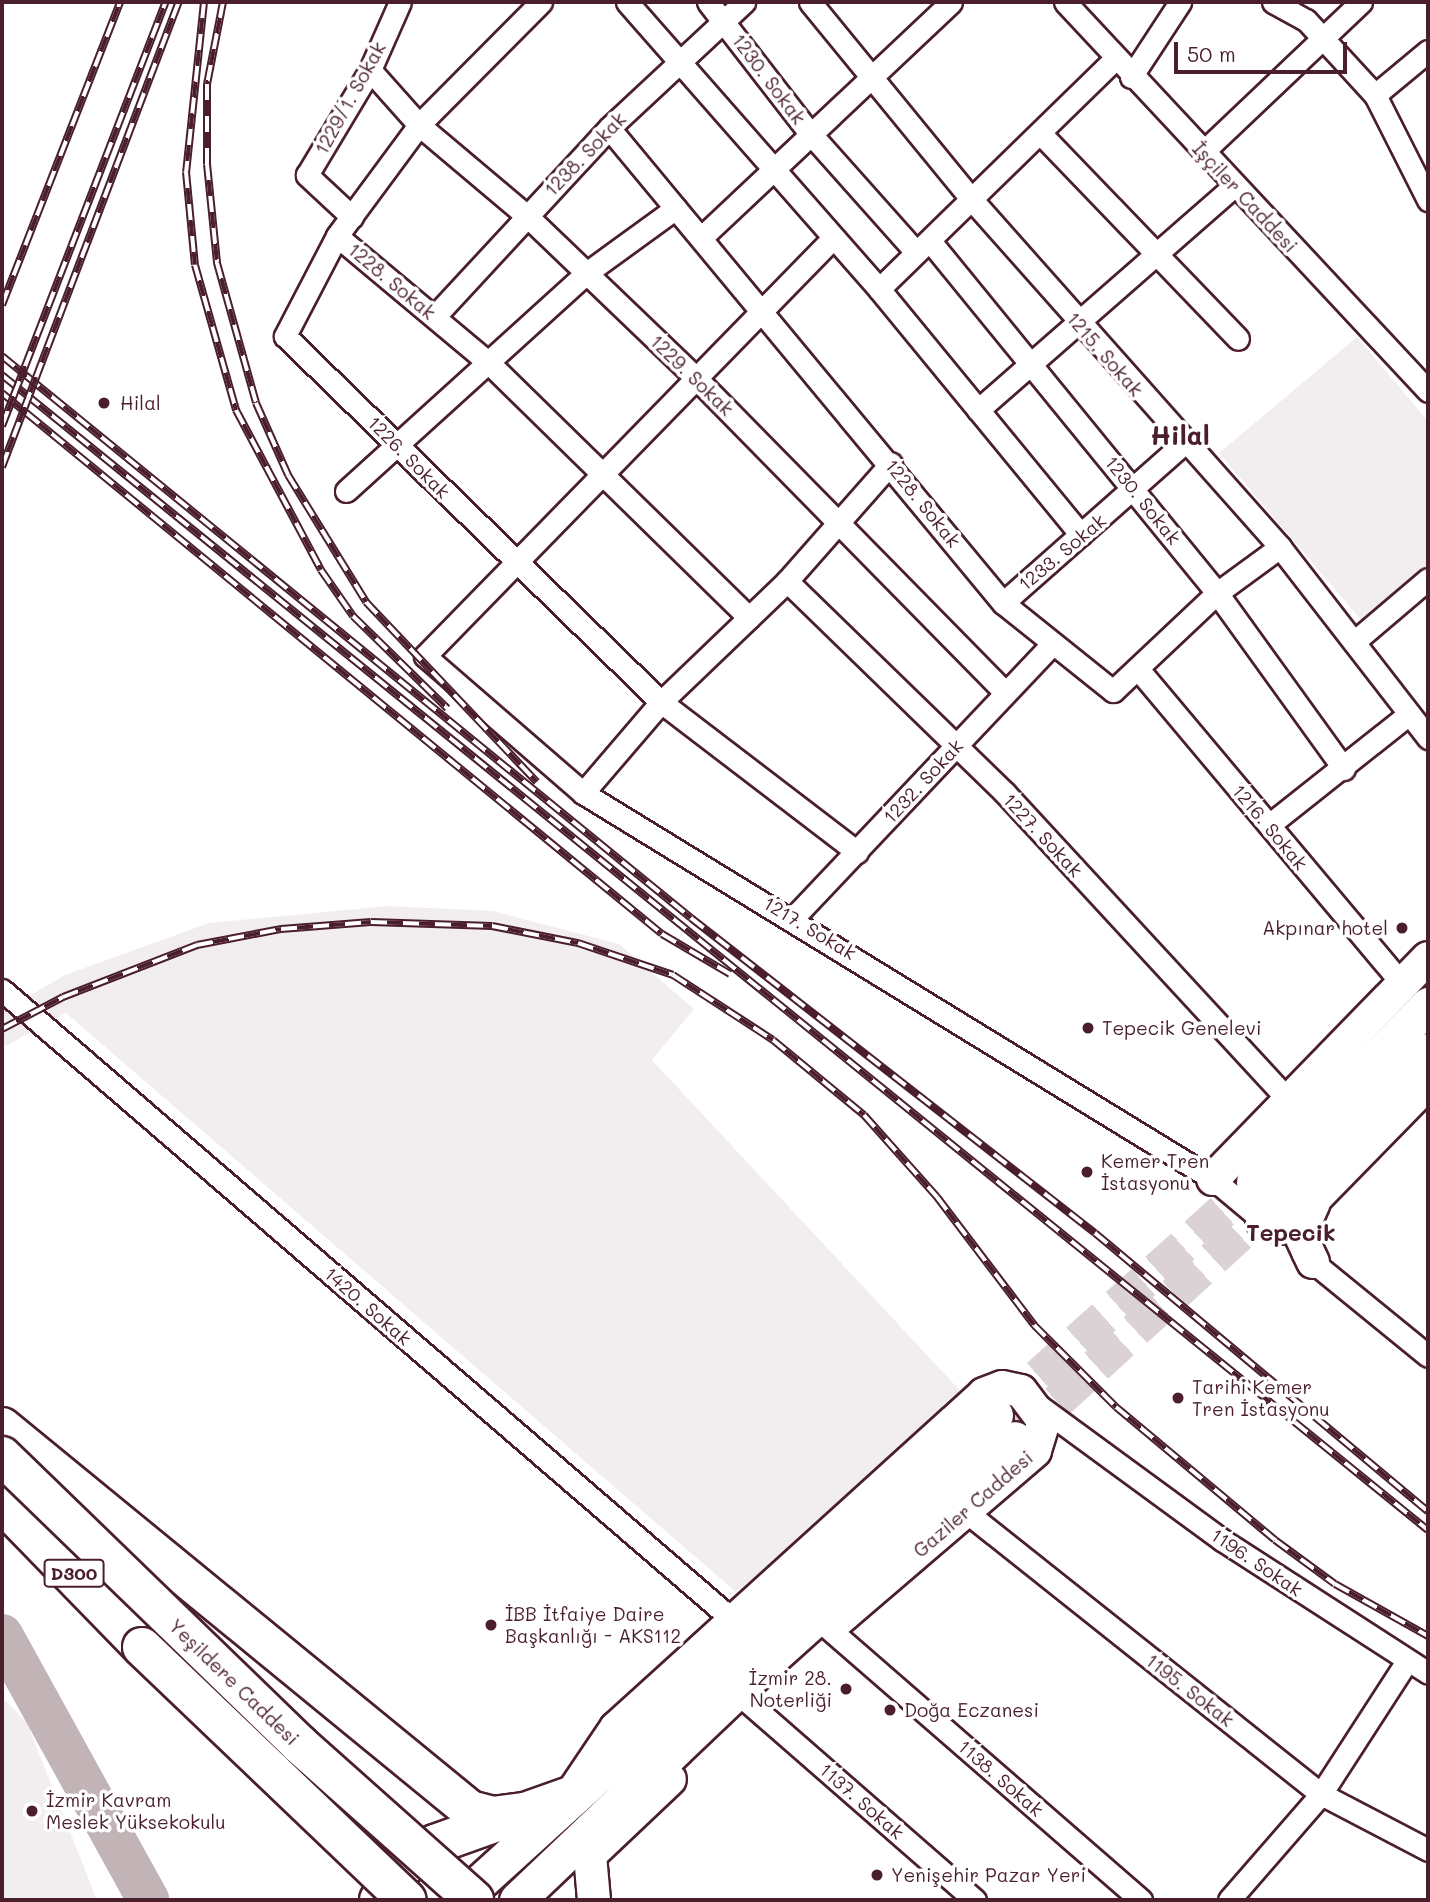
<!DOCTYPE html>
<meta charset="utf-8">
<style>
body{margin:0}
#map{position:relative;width:1430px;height:1902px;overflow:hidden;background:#fff;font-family:Mali,sans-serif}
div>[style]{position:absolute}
.built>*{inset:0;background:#f2eeef}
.river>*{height:42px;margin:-21px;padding:0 21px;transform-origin:21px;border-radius:21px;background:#c1b3b6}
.primary-tunnel>*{height:35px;margin-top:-17.5px;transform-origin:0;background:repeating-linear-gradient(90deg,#dbd2d5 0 35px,transparent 0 53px)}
.roads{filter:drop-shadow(2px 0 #4a1f2b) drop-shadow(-2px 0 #4a1f2b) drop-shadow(0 2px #4a1f2b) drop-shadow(0 -2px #4a1f2b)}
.street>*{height:21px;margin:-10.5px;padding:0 10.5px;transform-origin:10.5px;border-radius:10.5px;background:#fff}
.secondary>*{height:32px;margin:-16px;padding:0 16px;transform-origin:16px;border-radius:16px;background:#fff}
.primary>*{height:35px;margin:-17.5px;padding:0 17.5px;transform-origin:17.5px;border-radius:17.5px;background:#fff}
.highway>*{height:38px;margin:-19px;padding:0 19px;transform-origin:19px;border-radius:19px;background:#fff}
.rail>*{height:8px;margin-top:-4px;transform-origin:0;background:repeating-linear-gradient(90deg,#fff 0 16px,#4a1f2b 0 32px);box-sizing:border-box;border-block:2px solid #4a1f2b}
.bridges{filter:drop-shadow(2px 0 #4a1f2b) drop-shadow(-2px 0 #4a1f2b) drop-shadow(0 2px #4a1f2b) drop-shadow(0 -2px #4a1f2b)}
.highway-bridge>*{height:38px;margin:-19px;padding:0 19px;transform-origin:19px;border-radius:19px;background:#fff}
.dots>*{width:19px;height:19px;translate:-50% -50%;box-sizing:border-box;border:4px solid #fff;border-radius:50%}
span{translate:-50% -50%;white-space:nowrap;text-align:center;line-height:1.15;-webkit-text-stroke:7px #fff;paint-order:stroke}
.shield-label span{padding:2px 5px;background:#fff;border:2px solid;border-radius:5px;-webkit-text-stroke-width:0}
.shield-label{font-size:18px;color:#4a1f2b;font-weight:700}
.street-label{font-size:19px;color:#4a1f2b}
.poi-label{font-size:19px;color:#4a1f2b}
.left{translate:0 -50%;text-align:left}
.right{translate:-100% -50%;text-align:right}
.quarter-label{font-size:23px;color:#4a1f2b;font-weight:700}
.district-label{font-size:26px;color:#4a1f2b;font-weight:700}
.frame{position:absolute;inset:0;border:4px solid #4a1f2b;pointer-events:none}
.scale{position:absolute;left:1174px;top:42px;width:173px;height:32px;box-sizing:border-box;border:4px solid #4a1f2b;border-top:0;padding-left:9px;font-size:21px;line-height:24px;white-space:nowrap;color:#4a1f2b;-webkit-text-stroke:5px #fff;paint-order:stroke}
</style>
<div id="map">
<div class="built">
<div style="clip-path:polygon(1357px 337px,1428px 421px,1428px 564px,1362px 621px,1219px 453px)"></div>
<div style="clip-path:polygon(388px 906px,493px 911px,619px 944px,694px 1009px,652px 1060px,967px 1398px,736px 1592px,66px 1013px,2px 1048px,2px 1012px,65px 975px,209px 923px)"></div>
<div style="clip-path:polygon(2px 1697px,27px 1723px,97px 1900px,2px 1900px)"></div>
</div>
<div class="river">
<div style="left:2px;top:1635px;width:303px;rotate:61.1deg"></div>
</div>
<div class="primary-tunnel">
<div style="left:999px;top:1411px;width:343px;rotate:-41.9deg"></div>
<div style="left:1018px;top:1437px;width:343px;rotate:-42.5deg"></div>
</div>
<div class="roads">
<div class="street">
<div style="left:541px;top:2px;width:173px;rotate:134.8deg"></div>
<div style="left:419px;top:125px;width:138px;rotate:126.5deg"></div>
<div style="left:337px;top:236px;width:113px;rotate:117.5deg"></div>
<div style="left:285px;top:336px;width:525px;rotate:44.23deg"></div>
<div style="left:661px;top:702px;width:247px;rotate:37.4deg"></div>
<div style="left:627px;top:2px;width:382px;rotate:48.7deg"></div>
<div style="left:879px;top:289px;width:318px;rotate:50.6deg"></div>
<div style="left:708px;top:2px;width:165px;rotate:52.2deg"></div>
<div style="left:809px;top:132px;width:159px;rotate:48.3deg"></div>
<div style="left:810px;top:2px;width:257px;rotate:50.7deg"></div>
<div style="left:973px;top:201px;width:463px;rotate:48.4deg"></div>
<div style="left:1280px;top:547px;width:242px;rotate:52.2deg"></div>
<div style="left:1065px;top:2px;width:532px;rotate:46.98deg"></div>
<div style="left:1273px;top:2px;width:38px;rotate:29deg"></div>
<div style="left:1306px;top:20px;width:102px;rotate:47.4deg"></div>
<div style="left:1375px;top:95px;width:118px;rotate:63.2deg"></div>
<div style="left:370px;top:70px;width:74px;rotate:48.3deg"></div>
<div style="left:419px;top:125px;width:140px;rotate:40.1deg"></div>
<div style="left:526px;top:215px;width:233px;rotate:43.8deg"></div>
<div style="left:694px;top:376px;width:443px;rotate:45.5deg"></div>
<div style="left:1131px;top:77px;width:90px;rotate:-56.8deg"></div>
<div style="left:1375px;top:95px;width:69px;rotate:-39.7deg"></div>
<div style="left:609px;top:128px;width:617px;rotate:50.33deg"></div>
<div style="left:1003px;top:603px;width:141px;rotate:38.7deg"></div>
<div style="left:1113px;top:691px;width:143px;rotate:-43.3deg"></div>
<div style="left:1217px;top:593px;width:78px;rotate:-36.1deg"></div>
<div style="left:1041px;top:134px;width:284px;rotate:46.1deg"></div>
<div style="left:1203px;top:152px;width:218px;rotate:-43.5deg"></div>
<div style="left:352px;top:217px;width:62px;rotate:-137deg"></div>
<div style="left:307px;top:175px;width:122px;rotate:-59deg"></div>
<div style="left:370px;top:70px;width:74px;rotate:-66.2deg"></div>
<div style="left:337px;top:236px;width:198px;rotate:39.9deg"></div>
<div style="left:489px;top:363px;width:364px;rotate:44.4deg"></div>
<div style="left:702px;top:237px;width:342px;rotate:-43.3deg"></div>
<div style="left:833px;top:238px;width:584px;rotate:134.31deg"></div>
<div style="left:425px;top:656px;width:209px;rotate:40.9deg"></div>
<div style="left:583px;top:793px;width:739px;rotate:31.5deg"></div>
<div style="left:1213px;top:1179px;width:78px;rotate:39.8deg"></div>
<div style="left:930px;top:241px;width:454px;rotate:50.8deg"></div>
<div style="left:1217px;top:593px;width:217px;rotate:54.2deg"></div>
<div style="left:879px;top:289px;width:328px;rotate:-44.3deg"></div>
<div style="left:435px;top:316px;width:256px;rotate:-47.2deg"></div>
<div style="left:609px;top:128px;width:185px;rotate:-43deg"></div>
<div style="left:978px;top:410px;width:340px;rotate:-41.2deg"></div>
<div style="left:346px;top:491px;width:323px;rotate:-42.2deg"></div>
<div style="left:585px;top:274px;width:112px;rotate:-36deg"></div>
<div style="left:787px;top:581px;width:304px;rotate:44.2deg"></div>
<div style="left:1005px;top:793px;width:416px;rotate:47.3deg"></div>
<div style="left:1003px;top:603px;width:240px;rotate:-41.5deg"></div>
<div style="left:1354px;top:642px;width:97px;rotate:-40.4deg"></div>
<div style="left:1138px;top:669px;width:411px;rotate:50deg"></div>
<div style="left:583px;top:793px;width:120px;rotate:-49.4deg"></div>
<div style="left:661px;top:702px;width:175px;rotate:-43.8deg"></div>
<div style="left:787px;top:581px;width:157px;rotate:-48.6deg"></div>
<div style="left:1269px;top:825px;width:179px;rotate:-38.4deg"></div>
<div style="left:794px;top:917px;width:376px;rotate:-46.6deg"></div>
<div style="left:2px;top:990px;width:966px;rotate:40.76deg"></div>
<div style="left:1303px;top:1254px;width:161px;rotate:39.2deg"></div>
<div style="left:1035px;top:1403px;width:232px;rotate:36.2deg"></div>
<div style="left:1222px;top:1540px;width:245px;rotate:32.8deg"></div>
<div style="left:965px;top:1511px;width:455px;rotate:38.5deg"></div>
<div style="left:1321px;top:1794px;width:121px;rotate:27.6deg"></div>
<div style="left:828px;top:1628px;width:415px;rotate:41deg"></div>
<div style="left:749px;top:1703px;width:300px;rotate:41.1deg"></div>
<div style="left:1229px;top:1900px;width:140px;rotate:-49deg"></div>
<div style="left:1321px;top:1794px;width:158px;rotate:-57.1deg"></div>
</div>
<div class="secondary">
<div style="left:1213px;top:1179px;width:308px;rotate:-45.8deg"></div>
<div style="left:1262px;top:1221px;width:20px;rotate:20deg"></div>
<div style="left:1281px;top:1228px;width:13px;rotate:-29deg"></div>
<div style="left:1292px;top:1222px;width:194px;rotate:-45.6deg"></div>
<div style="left:1313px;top:1262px;width:31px;rotate:-115deg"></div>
<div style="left:1300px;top:1234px;width:34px;rotate:-66deg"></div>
<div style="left:573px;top:1792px;width:77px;rotate:-56.1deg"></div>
<div style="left:616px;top:1728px;width:497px;rotate:-42.2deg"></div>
<div style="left:984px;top:1394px;width:19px;rotate:-21deg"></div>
<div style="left:1002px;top:1387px;width:19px;rotate:12deg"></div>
<div style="left:1021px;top:1391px;width:38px;rotate:53deg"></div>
<div style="left:1044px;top:1421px;width:31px;rotate:107deg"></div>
<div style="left:1035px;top:1451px;width:257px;rotate:139.4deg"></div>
<div style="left:594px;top:1900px;width:45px;rotate:-95.1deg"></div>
<div style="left:590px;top:1855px;width:110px;rotate:-43.5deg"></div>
</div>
<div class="primary">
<div style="left:1254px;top:1182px;width:248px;rotate:-45.5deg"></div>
<div style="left:1271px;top:1205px;width:220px;rotate:-44.4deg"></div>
<div style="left:460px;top:1900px;width:722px;rotate:-42.19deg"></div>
<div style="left:517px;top:1900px;width:352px;rotate:-43.6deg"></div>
<div style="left:772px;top:1657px;width:326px;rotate:-41.9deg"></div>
</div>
<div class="highway">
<div style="left:2px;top:1427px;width:605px;rotate:39.3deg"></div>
<div style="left:470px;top:1810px;width:23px;rotate:15deg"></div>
<div style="left:492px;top:1816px;width:33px;rotate:-7deg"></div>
<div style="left:2px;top:1503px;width:201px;rotate:45.8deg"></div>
<div style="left:379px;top:1900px;width:28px;rotate:-63deg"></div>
<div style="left:392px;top:1875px;width:53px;rotate:-35.8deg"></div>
<div style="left:435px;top:1844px;width:143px;rotate:-19.6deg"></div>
</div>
</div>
<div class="rail">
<div style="left:204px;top:2px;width:171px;rotate:96deg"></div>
<div style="left:186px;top:172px;width:93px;rotate:84.5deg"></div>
<div style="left:195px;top:265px;width:151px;rotate:74.2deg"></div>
<div style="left:236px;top:410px;width:181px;rotate:62deg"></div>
<div style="left:321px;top:570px;width:56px;rotate:55.2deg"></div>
<div style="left:353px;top:616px;width:132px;rotate:44.4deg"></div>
<div style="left:223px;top:2px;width:84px;rotate:101deg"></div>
<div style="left:207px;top:84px;width:80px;rotate:90deg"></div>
<div style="left:207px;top:164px;width:100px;rotate:84.2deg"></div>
<div style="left:217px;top:263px;width:145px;rotate:74.4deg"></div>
<div style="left:256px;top:403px;width:79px;rotate:66deg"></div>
<div style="left:288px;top:475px;width:149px;rotate:58.4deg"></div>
<div style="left:366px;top:602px;width:248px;rotate:46.5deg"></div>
<div style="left:2px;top:305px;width:325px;rotate:-68.7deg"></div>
<div style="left:2px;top:356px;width:889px;rotate:39.2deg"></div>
<div style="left:691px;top:918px;width:512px;rotate:37.94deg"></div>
<div style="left:1095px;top:1233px;width:434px;rotate:39.9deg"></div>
<div style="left:2px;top:375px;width:1835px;rotate:39.01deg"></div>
<div style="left:2px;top:393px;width:853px;rotate:39.34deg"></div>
<div style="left:662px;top:934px;width:79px;rotate:30.5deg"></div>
<div style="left:2px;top:426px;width:455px;rotate:-68.9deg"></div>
<div style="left:2px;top:467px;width:498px;rotate:-69.2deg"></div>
<div style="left:2px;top:1029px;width:69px;rotate:-27.7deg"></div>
<div style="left:63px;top:997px;width:144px;rotate:-21.2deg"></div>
<div style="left:197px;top:945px;width:86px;rotate:-10.8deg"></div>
<div style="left:281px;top:929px;width:90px;rotate:-4.4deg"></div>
<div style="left:371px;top:922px;width:121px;rotate:1.9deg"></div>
<div style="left:492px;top:926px;width:88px;rotate:11.2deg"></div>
<div style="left:578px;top:943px;width:100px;rotate:18.6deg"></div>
<div style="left:673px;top:975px;width:119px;rotate:33deg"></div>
<div style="left:773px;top:1040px;width:118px;rotate:39.5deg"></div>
<div style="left:864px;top:1115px;width:110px;rotate:48.3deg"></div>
<div style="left:937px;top:1197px;width:161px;rotate:52.8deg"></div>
<div style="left:1034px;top:1325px;width:116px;rotate:45deg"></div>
<div style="left:1116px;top:1407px;width:207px;rotate:39.9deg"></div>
<div style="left:1275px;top:1540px;width:74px;rotate:36.3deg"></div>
<div style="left:1335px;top:1584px;width:107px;rotate:29.2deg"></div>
</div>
<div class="bridges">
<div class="highway-bridge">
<div style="left:2px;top:1456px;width:412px;rotate:44.1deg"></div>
<div style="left:298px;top:1743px;width:236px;rotate:41.7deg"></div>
<div style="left:142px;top:1647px;width:366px;rotate:43.7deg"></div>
</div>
</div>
<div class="dots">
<div style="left:104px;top:403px;background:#4a1f2b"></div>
<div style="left:1402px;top:928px;background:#4a1f2b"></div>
<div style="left:1088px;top:1028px;background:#4a1f2b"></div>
<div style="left:1087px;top:1172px;background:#4a1f2b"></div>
<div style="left:1178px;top:1398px;background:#4a1f2b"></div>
<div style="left:491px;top:1625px;background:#4a1f2b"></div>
<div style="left:846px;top:1689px;background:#4a1f2b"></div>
<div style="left:890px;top:1710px;background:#4a1f2b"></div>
<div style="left:32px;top:1811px;background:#4a1f2b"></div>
<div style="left:877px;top:1875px;background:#4a1f2b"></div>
</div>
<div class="shield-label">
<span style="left:74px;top:1573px">D300</span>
</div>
<div class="street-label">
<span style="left:769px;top:79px;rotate:53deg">1230. Sokak</span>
<span style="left:350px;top:98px;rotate:-61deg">1229/1. Sokak</span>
<span style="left:585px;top:154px;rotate:-46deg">1238. Sokak</span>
<span style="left:1245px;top:197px;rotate:47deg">İşçiler Caddesi</span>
<span style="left:392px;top:281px;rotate:40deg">1228. Sokak</span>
<span style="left:1105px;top:354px;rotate:49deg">1215. Sokak</span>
<span style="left:692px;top:375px;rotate:44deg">1229. Sokak</span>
<span style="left:409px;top:457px;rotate:45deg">1226. Sokak</span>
<span style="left:1143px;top:500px;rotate:51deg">1230. Sokak</span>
<span style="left:923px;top:503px;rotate:51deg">1228. Sokak</span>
<span style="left:1062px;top:552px;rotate:-40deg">1233. Sokak</span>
<span style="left:923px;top:781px;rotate:-47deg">1232. Sokak</span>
<span style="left:1270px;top:827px;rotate:50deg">1216. Sokak</span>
<span style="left:1043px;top:835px;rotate:47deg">1227. Sokak</span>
<span style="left:810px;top:928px;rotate:31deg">1217. Sokak</span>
<span style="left:368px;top:1306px;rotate:41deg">1420. Sokak</span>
<span style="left:973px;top:1504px;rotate:-41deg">Gaziler Caddesi</span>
<span style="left:1257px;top:1562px;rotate:34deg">1196. Sokak</span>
<span style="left:234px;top:1682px;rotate:44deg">Yeşildere Caddesi</span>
<span style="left:1190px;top:1690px;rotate:38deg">1195. Sokak</span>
<span style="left:1001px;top:1778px;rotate:41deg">1138. Sokak</span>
<span style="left:862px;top:1801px;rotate:41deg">1137. Sokak</span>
</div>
<div class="poi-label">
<span class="left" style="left:120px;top:403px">Hilal</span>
<span class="right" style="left:1388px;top:928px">Akpınar hotel</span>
<span class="left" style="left:1102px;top:1028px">Tepecik Genelevi</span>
<span class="left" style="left:1101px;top:1172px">Kemer Tren<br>İstasyonu</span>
<span class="left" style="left:1192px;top:1398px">Tarihi Kemer<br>Tren İstasyonu</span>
<span class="left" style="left:505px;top:1625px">İBB İtfaiye Daire<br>Başkanlığı - AKS112</span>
<span class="right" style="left:832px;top:1689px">İzmir 28.<br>Noterliği</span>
<span class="left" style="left:904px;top:1710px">Doğa Eczanesi</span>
<span class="left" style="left:46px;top:1811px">İzmir Kavram<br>Meslek Yüksekokulu</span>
<span class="left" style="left:891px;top:1875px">Yenişehir Pazar Yeri</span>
</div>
<div class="quarter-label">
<span style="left:1291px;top:1232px">Tepecik</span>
</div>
<div class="district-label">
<span style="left:1180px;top:436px">Hilal</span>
</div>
<div class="frame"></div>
<div class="scale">50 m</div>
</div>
